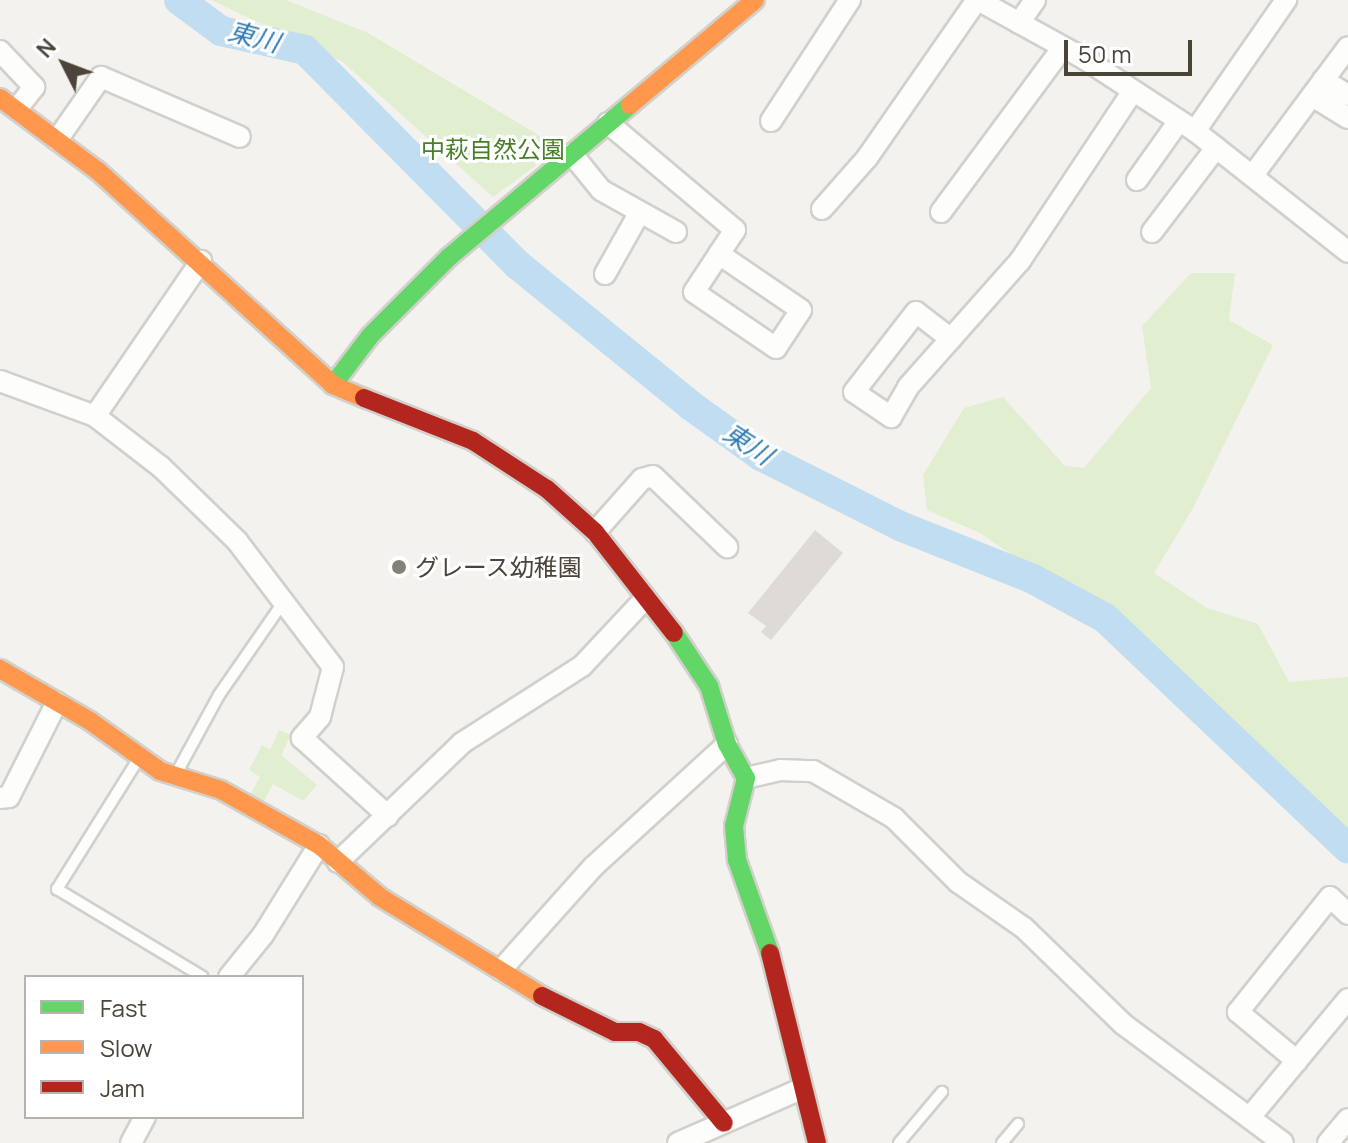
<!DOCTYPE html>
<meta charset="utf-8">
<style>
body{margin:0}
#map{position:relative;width:1348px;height:1143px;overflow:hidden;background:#f4f2ee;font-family:Manrope,"Noto Sans JP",sans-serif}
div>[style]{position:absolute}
.green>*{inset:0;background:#e1eecf}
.river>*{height:30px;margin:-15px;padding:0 15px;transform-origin:15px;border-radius:15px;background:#c0ddf1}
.building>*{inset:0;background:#dedbd6}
.roads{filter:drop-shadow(2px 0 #d2d0cb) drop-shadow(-2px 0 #d2d0cb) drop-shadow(0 2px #d2d0cb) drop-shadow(0 -2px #d2d0cb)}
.lane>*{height:10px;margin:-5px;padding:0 5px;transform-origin:5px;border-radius:5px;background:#fdfdfc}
.street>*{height:20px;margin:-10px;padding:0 10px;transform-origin:10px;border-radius:10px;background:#fdfdfc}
.fast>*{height:18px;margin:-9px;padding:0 9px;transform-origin:9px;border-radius:9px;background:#63d668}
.slow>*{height:18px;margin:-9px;padding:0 9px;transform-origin:9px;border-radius:9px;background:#ff974d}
.jam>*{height:18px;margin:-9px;padding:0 9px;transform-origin:9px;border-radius:9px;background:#b3261e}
.dots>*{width:22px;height:22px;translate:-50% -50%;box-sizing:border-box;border:4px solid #fff;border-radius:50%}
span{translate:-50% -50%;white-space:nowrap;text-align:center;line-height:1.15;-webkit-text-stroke:6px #fff;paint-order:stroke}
.park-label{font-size:24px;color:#4a7f2a}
.poi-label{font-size:24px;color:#4b4439}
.left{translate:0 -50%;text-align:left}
.water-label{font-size:26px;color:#2e7ab2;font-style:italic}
.legend{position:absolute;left:24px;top:975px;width:280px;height:144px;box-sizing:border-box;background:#fff;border:2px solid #b7b4b0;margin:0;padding:10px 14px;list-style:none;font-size:24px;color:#4b4439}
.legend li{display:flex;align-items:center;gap:16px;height:40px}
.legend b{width:40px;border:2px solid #b7b4b0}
.north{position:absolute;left:24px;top:24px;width:80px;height:80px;-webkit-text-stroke:6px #fff;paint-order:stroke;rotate:312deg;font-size:22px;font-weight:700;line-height:32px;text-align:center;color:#4b4439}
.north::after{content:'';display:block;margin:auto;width:28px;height:36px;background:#4b4439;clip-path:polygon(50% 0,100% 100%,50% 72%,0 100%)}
.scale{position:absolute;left:1064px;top:40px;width:128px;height:36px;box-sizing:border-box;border:4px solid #4b4439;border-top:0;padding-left:10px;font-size:24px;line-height:28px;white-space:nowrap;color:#4b4439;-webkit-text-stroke:6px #fff;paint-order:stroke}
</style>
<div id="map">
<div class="green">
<div style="clip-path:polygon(211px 0,286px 0,368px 33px,560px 148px,493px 197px,343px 62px)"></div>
<div style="clip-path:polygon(1191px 273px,1235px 273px,1229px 320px,1273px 345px,1193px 508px,1154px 573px,1207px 608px,1258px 624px,1289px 682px,1348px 677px,1348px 829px,1151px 650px,980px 533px,927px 510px,923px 475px,964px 408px,1003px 397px,1065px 466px,1084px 468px,1151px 388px,1142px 326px)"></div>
<div style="clip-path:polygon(279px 730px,291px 735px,281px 755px,317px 785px,303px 801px,273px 784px,261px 806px,247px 800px,260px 777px,249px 770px,262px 745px,270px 750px)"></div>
</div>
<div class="river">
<div style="left:179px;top:0;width:52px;rotate:36.4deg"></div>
<div style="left:221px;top:31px;width:86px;rotate:12.7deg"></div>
<div style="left:305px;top:50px;width:303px;rotate:45.3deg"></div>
<div style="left:518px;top:265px;width:222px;rotate:39.1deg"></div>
<div style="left:690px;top:405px;width:87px;rotate:35.7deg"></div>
<div style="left:761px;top:456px;width:156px;rotate:26.7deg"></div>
<div style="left:900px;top:526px;width:141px;rotate:21.7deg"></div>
<div style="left:1031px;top:578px;width:84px;rotate:28.4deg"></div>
<div style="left:1105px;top:618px;width:335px;rotate:43.5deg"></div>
</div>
<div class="building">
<div style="clip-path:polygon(815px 530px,843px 553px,771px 640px,761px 632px,766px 626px,748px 613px)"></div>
</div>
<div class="roads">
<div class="lane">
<div style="left:139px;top:758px;width:155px;rotate:122deg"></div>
<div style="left:57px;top:889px;width:170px;rotate:31.1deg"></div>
<div style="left:176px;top:774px;width:90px;rotate:-61.4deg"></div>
<div style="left:219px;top:695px;width:114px;rotate:-55.3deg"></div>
<div style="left:899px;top:1143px;width:67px;rotate:-49.9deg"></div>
<div style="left:1002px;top:1143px;width:25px;rotate:-50deg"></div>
</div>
<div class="street">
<div style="left:978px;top:0;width:122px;rotate:28.9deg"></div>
<div style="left:1085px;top:59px;width:131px;rotate:33.2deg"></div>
<div style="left:1195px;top:131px;width:195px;rotate:38.3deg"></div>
<div style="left:1019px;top:23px;width:28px;rotate:-55deg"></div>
<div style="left:0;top:51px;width:50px;rotate:46.6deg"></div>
<div style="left:34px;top:87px;width:28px;rotate:128deg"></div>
<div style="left:1323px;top:80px;width:29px;rotate:31deg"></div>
<div style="left:1312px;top:96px;width:42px;rotate:31.4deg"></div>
<div style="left:771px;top:121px;width:145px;rotate:-56.9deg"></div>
<div style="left:608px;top:123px;width:166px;rotate:40.1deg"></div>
<div style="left:735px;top:230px;width:29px;rotate:124deg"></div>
<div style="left:719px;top:254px;width:99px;rotate:34.3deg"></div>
<div style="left:801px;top:310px;width:45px;rotate:123.3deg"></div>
<div style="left:776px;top:348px;width:99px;rotate:-145.7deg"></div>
<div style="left:694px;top:292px;width:45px;rotate:-56.7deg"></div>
<div style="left:1195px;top:131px;width:160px;rotate:-55.2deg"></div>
<div style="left:57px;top:140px;width:77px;rotate:-55.1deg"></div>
<div style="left:101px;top:77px;width:151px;rotate:23.3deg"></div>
<div style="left:572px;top:154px;width:46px;rotate:51.1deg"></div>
<div style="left:601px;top:190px;width:86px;rotate:29.2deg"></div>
<div style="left:1253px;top:175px;width:159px;rotate:-53.4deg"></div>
<div style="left:1137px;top:180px;width:72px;rotate:-54.6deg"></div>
<div style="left:822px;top:209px;width:68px;rotate:-48.6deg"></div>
<div style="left:867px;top:158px;width:193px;rotate:-55.2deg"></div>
<div style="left:941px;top:212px;width:205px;rotate:-53.5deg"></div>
<div style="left:1152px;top:232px;width:106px;rotate:-52.7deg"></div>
<div style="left:605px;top:274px;width:71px;rotate:-60.6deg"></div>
<div style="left:951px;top:339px;width:44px;rotate:-142.4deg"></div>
<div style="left:916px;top:312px;width:101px;rotate:127.8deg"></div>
<div style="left:854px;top:392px;width:45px;rotate:34deg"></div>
<div style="left:891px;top:417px;width:34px;rotate:-60deg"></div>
<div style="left:908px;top:387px;width:169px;rotate:-48.4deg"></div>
<div style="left:1020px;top:261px;width:204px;rotate:-56.4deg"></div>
<div style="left:0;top:381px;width:101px;rotate:20.2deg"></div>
<div style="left:95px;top:416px;width:83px;rotate:37.7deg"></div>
<div style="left:161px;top:467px;width:106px;rotate:44.2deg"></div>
<div style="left:237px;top:541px;width:158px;rotate:52.7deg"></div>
<div style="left:333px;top:667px;width:52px;rotate:104.6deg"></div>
<div style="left:320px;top:717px;width:28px;rotate:131deg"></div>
<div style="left:302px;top:738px;width:116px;rotate:42.2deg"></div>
<div style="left:95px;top:416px;width:188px;rotate:-55.6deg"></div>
<div style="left:595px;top:532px;width:71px;rotate:-48.4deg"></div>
<div style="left:642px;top:479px;width:11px;rotate:-15deg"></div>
<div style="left:653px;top:476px;width:103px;rotate:43.8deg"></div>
<div style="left:746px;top:778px;width:35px;rotate:-13deg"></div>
<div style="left:780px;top:770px;width:33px;rotate:2deg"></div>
<div style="left:813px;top:771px;width:94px;rotate:30.1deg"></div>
<div style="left:894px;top:818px;width:91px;rotate:45deg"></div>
<div style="left:958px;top:882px;width:80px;rotate:34.9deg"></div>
<div style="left:1024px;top:928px;width:138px;rotate:44.1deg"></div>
<div style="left:1123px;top:1024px;width:199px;rotate:36.6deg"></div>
<div style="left:0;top:798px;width:9px;rotate:-6deg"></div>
<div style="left:9px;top:797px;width:106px;rotate:-63.2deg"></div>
<div style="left:338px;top:862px;width:172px;rotate:-43.8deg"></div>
<div style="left:462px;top:743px;width:143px;rotate:-32.7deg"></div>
<div style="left:582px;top:666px;width:92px;rotate:-46.8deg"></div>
<div style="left:501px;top:970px;width:138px;rotate:-48.2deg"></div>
<div style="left:593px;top:867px;width:182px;rotate:-42.5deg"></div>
<div style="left:229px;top:977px;width:54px;rotate:-51deg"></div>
<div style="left:263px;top:935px;width:106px;rotate:-58.1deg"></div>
<div style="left:1297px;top:1061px;width:77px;rotate:-140.3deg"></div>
<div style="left:1238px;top:1012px;width:147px;rotate:-51.3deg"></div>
<div style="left:1330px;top:897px;width:25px;rotate:43deg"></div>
<div style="left:1250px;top:1117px;width:153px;rotate:-50.3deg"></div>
<div style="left:131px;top:1143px;width:30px;rotate:-62deg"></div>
<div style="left:678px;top:1143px;width:134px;rotate:-23.7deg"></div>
<div style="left:1328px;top:1143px;width:31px;rotate:-50deg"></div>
</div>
<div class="fast">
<div style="left:333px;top:385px;width:61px;rotate:-52.9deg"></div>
<div style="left:370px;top:336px;width:112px;rotate:-45deg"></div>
<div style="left:449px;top:257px;width:236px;rotate:-40deg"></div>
<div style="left:674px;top:633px;width:64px;rotate:56.6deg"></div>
<div style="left:709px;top:686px;width:61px;rotate:72.8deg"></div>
<div style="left:727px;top:744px;width:39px;rotate:61deg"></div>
<div style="left:746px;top:778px;width:49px;rotate:104deg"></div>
<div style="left:734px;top:826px;width:34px;rotate:85deg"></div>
<div style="left:737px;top:860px;width:99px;rotate:70.5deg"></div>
</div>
<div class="slow">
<div style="left:0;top:98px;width:122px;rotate:36.7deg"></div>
<div style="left:98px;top:171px;width:318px;rotate:42.3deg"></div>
<div style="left:333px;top:385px;width:34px;rotate:23deg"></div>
<div style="left:630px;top:105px;width:163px;rotate:-40deg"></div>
<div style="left:0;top:669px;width:104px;rotate:30deg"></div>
<div style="left:90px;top:721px;width:86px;rotate:35.5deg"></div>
<div style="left:160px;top:771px;width:64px;rotate:17.3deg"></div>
<div style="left:221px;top:790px;width:112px;rotate:29.3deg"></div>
<div style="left:319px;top:845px;width:80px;rotate:40.4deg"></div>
<div style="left:380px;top:897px;width:190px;rotate:31.4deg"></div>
</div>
<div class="jam">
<div style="left:364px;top:398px;width:117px;rotate:21.5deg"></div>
<div style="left:473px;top:441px;width:88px;rotate:33deg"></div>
<div style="left:547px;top:489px;width:64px;rotate:41.9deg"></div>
<div style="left:595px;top:532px;width:128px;rotate:52deg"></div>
<div style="left:770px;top:953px;width:196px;rotate:76.1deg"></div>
<div style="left:542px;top:996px;width:81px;rotate:26.3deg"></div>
<div style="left:615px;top:1032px;width:24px"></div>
<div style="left:639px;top:1032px;width:17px;rotate:25deg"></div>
<div style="left:654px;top:1039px;width:109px;rotate:50.2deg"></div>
</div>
</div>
<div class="dots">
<div style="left:399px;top:567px;background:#868178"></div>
</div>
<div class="park-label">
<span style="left:493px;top:149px">中萩自然公園</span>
</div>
<div class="poi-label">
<span class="left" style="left:415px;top:567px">グレース幼稚園</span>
</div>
<div class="water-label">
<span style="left:254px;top:37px;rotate:15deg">東川</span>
<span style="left:748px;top:444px;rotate:33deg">東川</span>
</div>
<ul class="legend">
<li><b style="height:10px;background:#63d668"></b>Fast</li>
<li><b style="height:10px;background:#ff974d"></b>Slow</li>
<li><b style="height:10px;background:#b3261e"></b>Jam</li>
</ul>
<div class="north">N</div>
<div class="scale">50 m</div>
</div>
